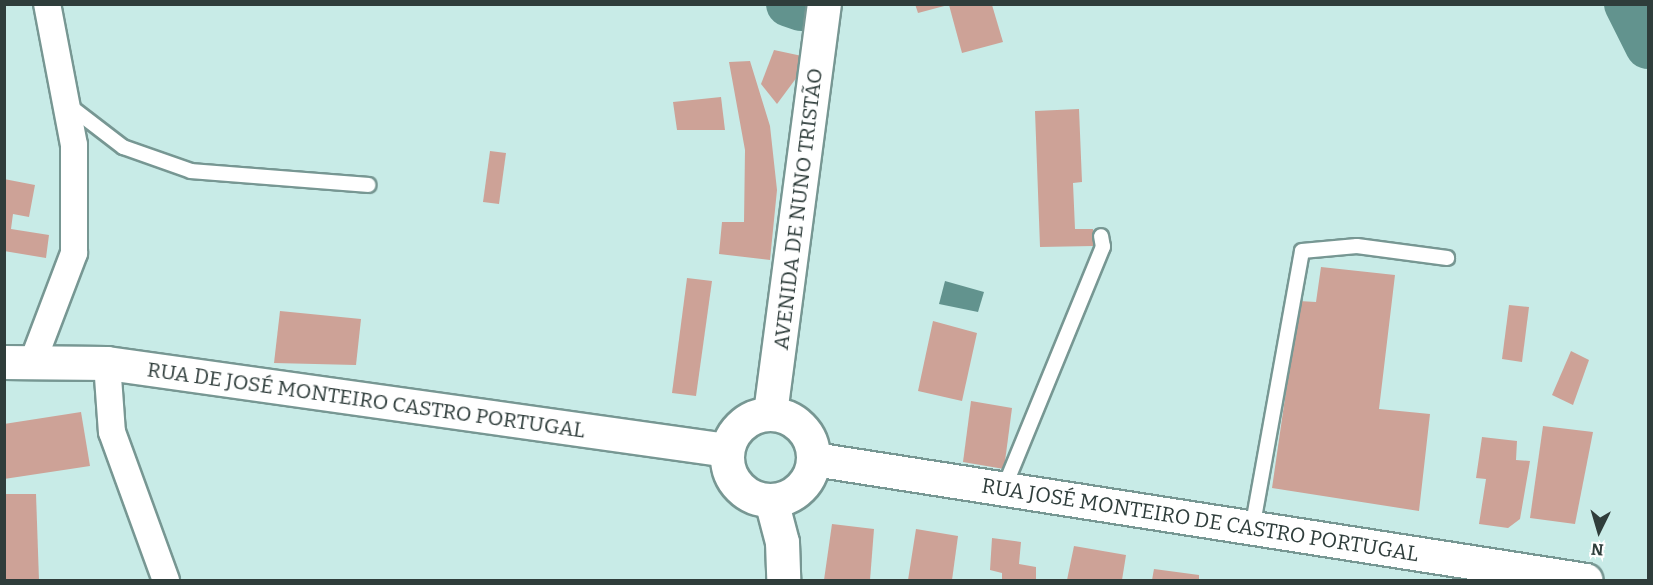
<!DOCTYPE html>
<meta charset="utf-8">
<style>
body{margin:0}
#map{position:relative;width:1653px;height:585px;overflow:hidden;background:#c8ebe7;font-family:Bitter,serif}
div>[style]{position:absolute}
.water>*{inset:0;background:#62938e}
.river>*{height:46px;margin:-23px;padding:0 23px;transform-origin:23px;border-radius:23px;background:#62938e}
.building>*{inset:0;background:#cda297}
.roads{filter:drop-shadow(2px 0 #779793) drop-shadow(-2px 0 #779793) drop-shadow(0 2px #779793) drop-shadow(0 -2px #779793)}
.service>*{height:14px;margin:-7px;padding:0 7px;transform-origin:7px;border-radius:7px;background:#fff}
.minor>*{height:26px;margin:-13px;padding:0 13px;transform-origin:13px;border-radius:13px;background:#fff}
.tertiary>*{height:33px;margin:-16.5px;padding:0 16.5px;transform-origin:16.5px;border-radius:16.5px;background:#fff}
.secondary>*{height:33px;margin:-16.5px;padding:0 16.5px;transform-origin:16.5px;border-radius:16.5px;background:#fff}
.secondary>.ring{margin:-16.5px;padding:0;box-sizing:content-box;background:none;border:33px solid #fff;border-radius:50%}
span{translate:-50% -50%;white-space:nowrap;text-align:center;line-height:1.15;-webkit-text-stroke:5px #fff;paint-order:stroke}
.street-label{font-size:21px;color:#2f3d3b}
.frame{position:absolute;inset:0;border:6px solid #2f3d3b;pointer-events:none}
.north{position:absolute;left:1569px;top:501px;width:60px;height:60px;-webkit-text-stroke:4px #fff;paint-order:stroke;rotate:185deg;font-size:16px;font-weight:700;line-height:24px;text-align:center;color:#2f3d3b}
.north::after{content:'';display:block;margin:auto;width:21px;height:27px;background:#2f3d3b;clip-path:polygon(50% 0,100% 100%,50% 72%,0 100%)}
</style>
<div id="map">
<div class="water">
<div style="clip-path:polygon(945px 281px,984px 292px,978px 312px,939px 304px)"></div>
</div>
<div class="river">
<div style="left:789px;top:4px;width:13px;rotate:18deg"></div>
<div style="left:1627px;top:4px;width:47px;rotate:63.4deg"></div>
</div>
<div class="building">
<div style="clip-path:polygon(915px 4px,948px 4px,948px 5px,918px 13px)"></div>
<div style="clip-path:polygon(949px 5px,992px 5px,1003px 42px,962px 53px)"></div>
<div style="clip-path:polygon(774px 50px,802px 56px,800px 73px,777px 104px,761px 84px)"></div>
<div style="clip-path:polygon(750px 61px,770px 126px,777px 190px,770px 260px,719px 254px,722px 222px,744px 222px,745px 150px,729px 62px)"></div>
<div style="clip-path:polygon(721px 97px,725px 130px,677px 130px,673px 102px)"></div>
<div style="clip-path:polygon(1079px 109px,1082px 182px,1073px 183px,1075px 229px,1093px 229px,1093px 246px,1040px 247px,1035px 111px)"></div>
<div style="clip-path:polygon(490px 151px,506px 153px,499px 204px,483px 202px)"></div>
<div style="clip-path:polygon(4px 179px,35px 185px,29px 217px,13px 214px,11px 229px,49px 235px,46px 258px,4px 251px)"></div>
<div style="clip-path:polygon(1321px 267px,1395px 275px,1379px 409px,1430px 414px,1419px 511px,1272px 488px,1299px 301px,1316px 302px)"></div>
<div style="clip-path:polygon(687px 278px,712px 281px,696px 396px,672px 393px)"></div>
<div style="clip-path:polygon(1509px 305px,1529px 307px,1522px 362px,1502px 359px)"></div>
<div style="clip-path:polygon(280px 311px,361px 319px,356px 365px,274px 363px)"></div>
<div style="clip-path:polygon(933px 321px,977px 333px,962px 401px,918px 391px)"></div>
<div style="clip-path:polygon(1571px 351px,1589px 360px,1573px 405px,1552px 395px)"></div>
<div style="clip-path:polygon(971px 401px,1012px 408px,1004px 469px,963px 462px)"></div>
<div style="clip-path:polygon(81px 412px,90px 466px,4px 479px,4px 424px)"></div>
<div style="clip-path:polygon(1543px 426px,1593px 432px,1575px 524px,1530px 518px)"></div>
<div style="clip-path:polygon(1482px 437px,1517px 441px,1516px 460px,1530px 461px,1520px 519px,1508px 528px,1479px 524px,1486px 479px,1476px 478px)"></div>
<div style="clip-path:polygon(4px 494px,36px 494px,39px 580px,6px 580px)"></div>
<div style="clip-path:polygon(832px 524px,874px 529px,870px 580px,824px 580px)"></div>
<div style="clip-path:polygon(916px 529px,958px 536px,952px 580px,908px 580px)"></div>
<div style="clip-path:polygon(992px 538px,1021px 542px,1019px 564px,1036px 567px,1036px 580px,1002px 580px,1002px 573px,990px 570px)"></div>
<div style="clip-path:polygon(1074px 546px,1126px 555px,1122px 580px,1067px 580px)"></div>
<div style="clip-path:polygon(1154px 569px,1199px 575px,1199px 580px,1152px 580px)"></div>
</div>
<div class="roads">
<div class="service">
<div style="left:67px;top:104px;width:71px;rotate:37.5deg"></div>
<div style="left:123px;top:147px;width:72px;rotate:19.4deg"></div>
<div style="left:191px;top:171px;width:178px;rotate:4.5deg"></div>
<div style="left:1004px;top:488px;width:261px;rotate:-67.7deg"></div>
<div style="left:1103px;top:247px;width:11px;rotate:-100deg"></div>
<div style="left:1252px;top:529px;width:282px;rotate:-79.8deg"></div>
<div style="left:1302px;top:251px;width:55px;rotate:-5.2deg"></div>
<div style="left:1357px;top:246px;width:91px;rotate:7.6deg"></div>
</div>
<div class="minor">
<div style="left:33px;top:361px;width:116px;rotate:-69.2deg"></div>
<div style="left:74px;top:253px;width:108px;rotate:-90deg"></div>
<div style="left:74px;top:145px;width:144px;rotate:-100.8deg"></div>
<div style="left:107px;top:363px;width:69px;rotate:85.9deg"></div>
<div style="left:112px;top:432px;width:158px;rotate:70deg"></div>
</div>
<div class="tertiary">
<div style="left:770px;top:413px;width:413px;rotate:-82.5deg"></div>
<div style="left:771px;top:500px;width:43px;rotate:75.3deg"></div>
<div style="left:782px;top:542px;width:38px;rotate:88deg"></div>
</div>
<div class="secondary">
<div style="left:4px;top:362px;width:103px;rotate:0.6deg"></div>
<div style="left:107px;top:363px;width:626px;rotate:7.99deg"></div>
<div class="ring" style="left:727px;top:414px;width:53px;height:53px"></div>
<div style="left:814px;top:459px;width:781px;rotate:8.91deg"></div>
</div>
</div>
<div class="street-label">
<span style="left:798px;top:209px;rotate:-83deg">AVENIDA DE NUNO TRISTÃO</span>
<span style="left:366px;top:400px;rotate:8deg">RUA DE JOSÉ MONTEIRO CASTRO PORTUGAL</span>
<span style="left:1200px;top:520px;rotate:9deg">RUA JOSÉ MONTEIRO DE CASTRO PORTUGAL</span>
</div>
<div class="frame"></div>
<div class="north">N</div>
</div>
